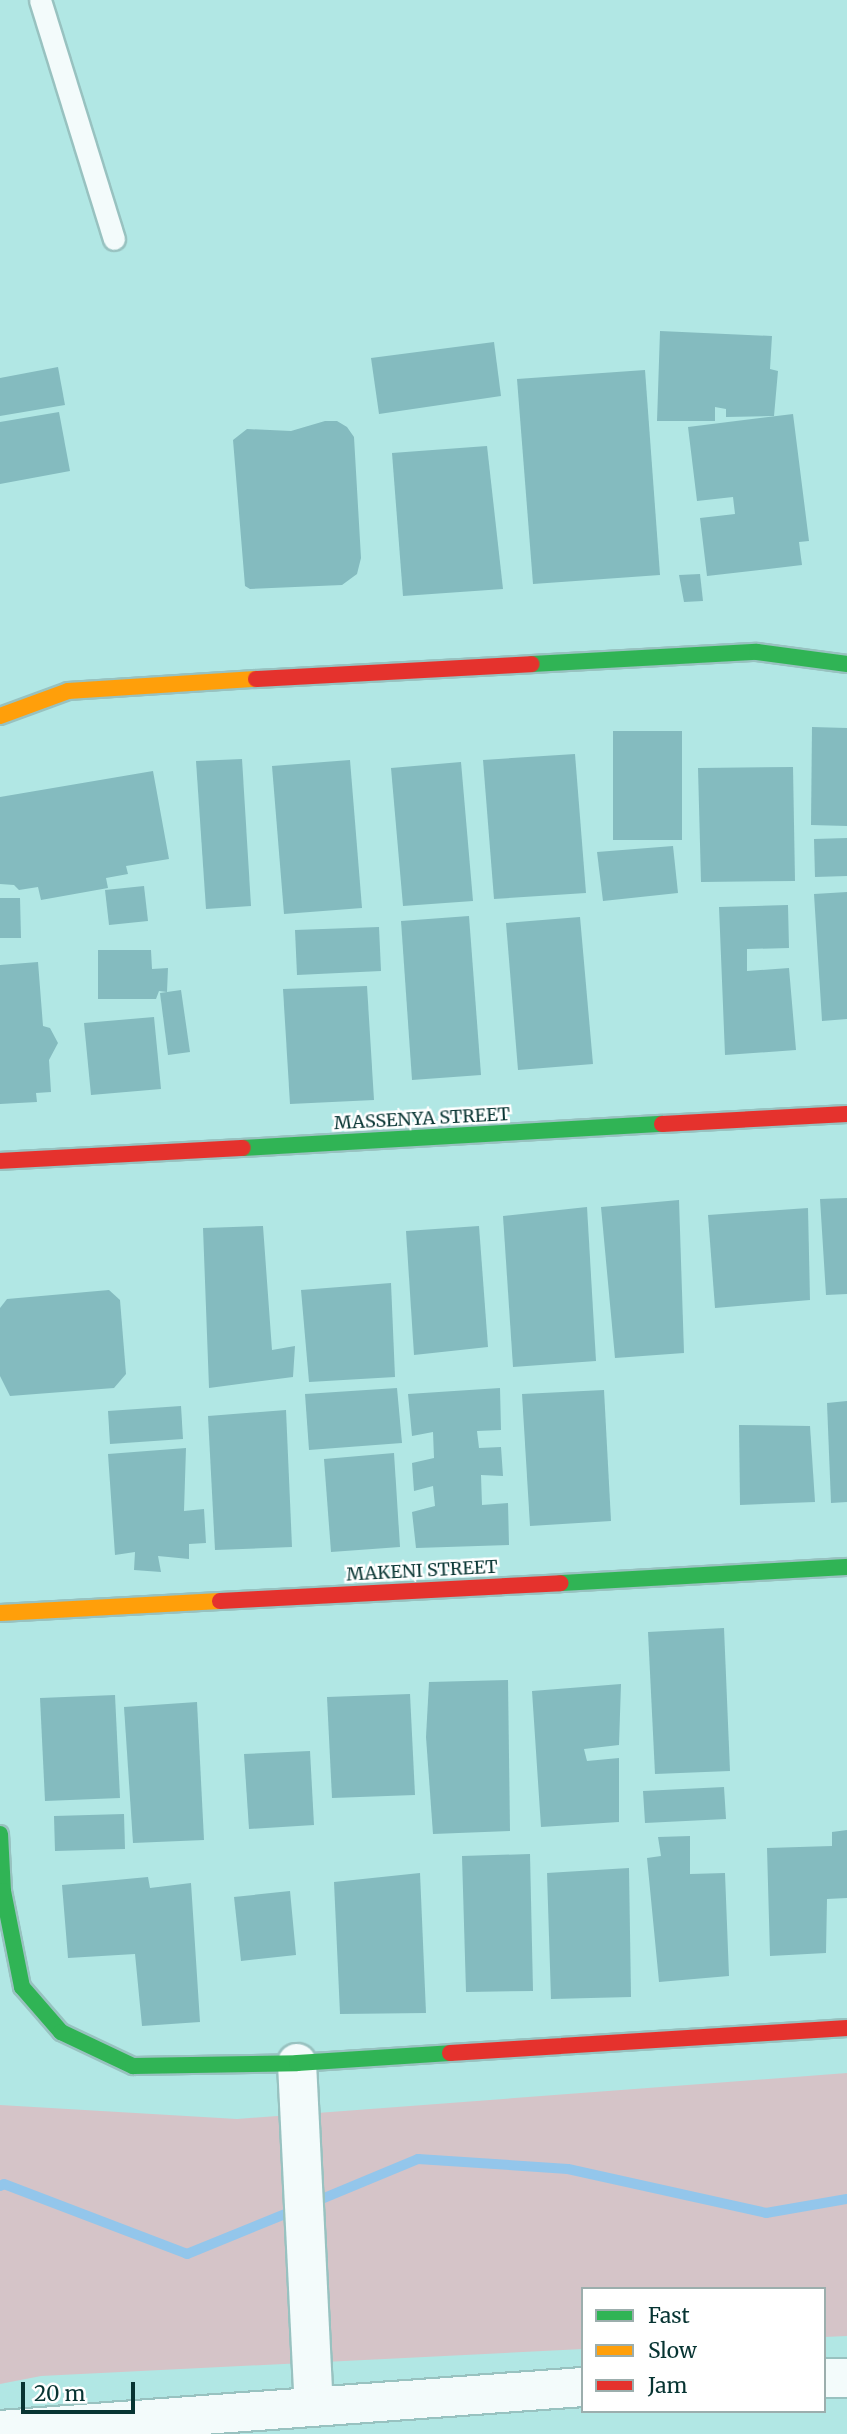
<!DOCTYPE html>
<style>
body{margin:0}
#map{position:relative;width:847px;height:2434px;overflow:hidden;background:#b1e7e4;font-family:Merriweather,serif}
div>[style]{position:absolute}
.green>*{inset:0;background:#d5c4c8}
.stream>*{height:10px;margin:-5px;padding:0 5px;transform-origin:5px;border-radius:5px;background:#93c6eb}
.building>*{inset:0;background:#84bbbf}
.roads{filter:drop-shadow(2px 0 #98c2c0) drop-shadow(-2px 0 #98c2c0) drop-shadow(0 2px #98c2c0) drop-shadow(0 -2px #98c2c0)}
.lane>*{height:21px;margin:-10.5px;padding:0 10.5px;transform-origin:10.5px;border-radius:10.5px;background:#f3fbfb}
.street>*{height:38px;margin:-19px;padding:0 19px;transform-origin:19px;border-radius:19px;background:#f3fbfb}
.fast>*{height:16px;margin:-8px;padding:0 8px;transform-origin:8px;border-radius:8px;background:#30b455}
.slow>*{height:16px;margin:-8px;padding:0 8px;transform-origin:8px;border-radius:8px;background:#ff9f0a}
.jam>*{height:16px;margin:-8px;padding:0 8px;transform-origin:8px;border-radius:8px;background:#e5322d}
span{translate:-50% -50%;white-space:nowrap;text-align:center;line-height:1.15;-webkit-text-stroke:5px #fff;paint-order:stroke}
.street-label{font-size:18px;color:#073432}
.legend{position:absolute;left:581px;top:2287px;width:245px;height:126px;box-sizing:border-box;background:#fff;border:2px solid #9caead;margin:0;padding:9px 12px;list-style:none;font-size:21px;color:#073432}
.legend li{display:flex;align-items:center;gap:14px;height:35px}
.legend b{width:35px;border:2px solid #9caead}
.scale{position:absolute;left:21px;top:2382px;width:114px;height:32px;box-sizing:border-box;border:4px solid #073432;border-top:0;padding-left:9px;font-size:21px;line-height:24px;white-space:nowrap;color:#073432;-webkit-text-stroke:5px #fff;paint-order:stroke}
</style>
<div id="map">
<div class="green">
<div style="clip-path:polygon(847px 2073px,847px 2336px,824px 2337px,824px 2289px,583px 2289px,583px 2349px,41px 2376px,0 2384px,0 2105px,237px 2119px)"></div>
</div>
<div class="stream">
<div style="left:0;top:2186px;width:4px;rotate:-27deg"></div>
<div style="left:4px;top:2184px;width:196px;rotate:20.9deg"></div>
<div style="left:187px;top:2254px;width:119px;rotate:-22.2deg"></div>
<div style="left:312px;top:2203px;width:115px;rotate:-22.5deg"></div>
<div style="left:418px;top:2159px;width:150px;rotate:3.8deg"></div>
<div style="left:568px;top:2169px;width:203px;rotate:12.5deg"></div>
<div style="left:766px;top:2213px;width:82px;rotate:-9.8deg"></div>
</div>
<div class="building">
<div style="clip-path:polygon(660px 331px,772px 336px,770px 369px,778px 371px,774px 416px,726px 417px,726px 409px,715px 407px,715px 421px,657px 421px)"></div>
<div style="clip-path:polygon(494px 342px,501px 396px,379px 414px,371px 358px)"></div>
<div style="clip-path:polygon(58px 367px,65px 405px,0 416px,0 378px)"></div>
<div style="clip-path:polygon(645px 370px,660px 575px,533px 584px,517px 379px)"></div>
<div style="clip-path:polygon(59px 412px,70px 471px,0 484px,0 422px)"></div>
<div style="clip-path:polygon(793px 414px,809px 541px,799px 542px,802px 565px,707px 576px,700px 518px,735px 514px,733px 497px,697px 501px,688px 427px)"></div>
<div style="clip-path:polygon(325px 421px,337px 421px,347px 427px,354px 437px,361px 558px,357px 574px,342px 585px,250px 589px,245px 586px,233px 440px,247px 429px,291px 431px)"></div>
<div style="clip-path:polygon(487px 446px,503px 589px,403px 596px,392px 453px)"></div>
<div style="clip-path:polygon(700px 574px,703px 601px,684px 602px,679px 575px)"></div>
<div style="clip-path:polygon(812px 727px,847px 728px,847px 826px,811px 825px)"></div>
<div style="clip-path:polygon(613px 731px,682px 731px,682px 840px,613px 840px)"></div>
<div style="clip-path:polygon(575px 754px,586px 893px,494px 899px,483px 760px)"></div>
<div style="clip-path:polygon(242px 759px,251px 906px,206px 909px,196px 761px)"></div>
<div style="clip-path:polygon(350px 760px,362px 908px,284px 914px,272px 766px)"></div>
<div style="clip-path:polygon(461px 762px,473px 901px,403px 906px,391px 768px)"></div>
<div style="clip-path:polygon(793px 767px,795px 881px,701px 882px,698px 768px)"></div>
<div style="clip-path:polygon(153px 771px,169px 859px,126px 866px,128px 874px,106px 878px,108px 888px,41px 900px,38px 887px,19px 890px,14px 885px,0 884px,0 797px)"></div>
<div style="clip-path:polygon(847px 838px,847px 876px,815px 877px,814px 839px)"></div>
<div style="clip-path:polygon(673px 846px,678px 893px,603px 901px,597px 852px)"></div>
<div style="clip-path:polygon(144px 886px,148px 921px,109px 925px,105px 890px)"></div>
<div style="clip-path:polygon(847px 892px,847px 1019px,822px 1021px,814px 894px)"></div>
<div style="clip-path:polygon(0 898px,20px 898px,21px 938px,0 938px)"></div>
<div style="clip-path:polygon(788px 905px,789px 948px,747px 949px,747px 971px,789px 968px,796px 1050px,725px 1055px,719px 907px)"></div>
<div style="clip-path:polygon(469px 916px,481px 1075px,412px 1080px,401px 921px)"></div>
<div style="clip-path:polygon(580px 917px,593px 1064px,518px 1070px,506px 923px)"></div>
<div style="clip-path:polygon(379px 927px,381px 971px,297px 975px,295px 930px)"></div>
<div style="clip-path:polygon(98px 950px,151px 950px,152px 969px,168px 968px,167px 992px,159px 991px,156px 999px,98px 999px)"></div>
<div style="clip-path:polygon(38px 962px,43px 1026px,50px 1028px,58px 1043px,49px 1060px,51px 1092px,36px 1093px,37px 1102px,0 1104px,0 965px)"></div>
<div style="clip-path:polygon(367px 986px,374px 1100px,290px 1104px,283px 989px)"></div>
<div style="clip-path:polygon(181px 990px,190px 1052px,168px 1055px,160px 993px)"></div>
<div style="clip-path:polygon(154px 1017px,161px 1089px,91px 1095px,84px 1023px)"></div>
<div style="clip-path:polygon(847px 1198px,847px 1294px,826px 1295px,820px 1199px)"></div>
<div style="clip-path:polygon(679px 1200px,684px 1353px,615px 1358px,601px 1207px)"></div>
<div style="clip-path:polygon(587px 1207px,596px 1361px,513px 1367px,503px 1216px)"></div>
<div style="clip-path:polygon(808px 1208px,810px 1300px,715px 1308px,708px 1215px)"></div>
<div style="clip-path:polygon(263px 1226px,272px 1350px,295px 1346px,293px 1377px,209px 1388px,203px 1228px)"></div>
<div style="clip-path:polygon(479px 1226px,488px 1347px,414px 1355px,406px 1231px)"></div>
<div style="clip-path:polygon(391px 1283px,395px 1377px,309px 1382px,301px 1290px)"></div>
<div style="clip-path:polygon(109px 1290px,120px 1300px,126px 1374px,114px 1388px,10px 1396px,0 1376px,0 1308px,7px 1299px)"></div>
<div style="clip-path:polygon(397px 1388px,402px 1443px,309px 1450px,305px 1394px)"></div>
<div style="clip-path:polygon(500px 1388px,501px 1430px,477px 1431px,479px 1448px,501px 1447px,503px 1476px,481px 1475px,482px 1505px,508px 1503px,509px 1545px,416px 1548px,412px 1512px,435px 1506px,433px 1486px,414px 1491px,412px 1463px,434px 1458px,433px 1432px,412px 1436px,408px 1394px)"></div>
<div style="clip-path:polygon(604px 1390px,611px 1521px,530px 1526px,522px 1394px)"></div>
<div style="clip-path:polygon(847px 1401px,847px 1502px,831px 1503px,827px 1403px)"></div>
<div style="clip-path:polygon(181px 1406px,183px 1439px,110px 1444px,108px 1411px)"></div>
<div style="clip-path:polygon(286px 1410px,292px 1547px,215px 1550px,208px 1416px)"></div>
<div style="clip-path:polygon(739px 1425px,810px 1426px,815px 1502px,740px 1505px)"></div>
<div style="clip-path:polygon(186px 1448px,184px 1511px,204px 1509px,206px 1543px,189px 1544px,189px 1559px,158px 1556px,161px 1572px,134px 1570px,135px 1552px,115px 1555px,108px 1454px)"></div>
<div style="clip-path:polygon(394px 1453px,400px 1547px,331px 1552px,324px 1459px)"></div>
<div style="clip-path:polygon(724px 1628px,730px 1771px,655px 1774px,648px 1632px)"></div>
<div style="clip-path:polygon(508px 1680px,510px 1831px,433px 1834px,426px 1737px,429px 1682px)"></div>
<div style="clip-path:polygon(621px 1684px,619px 1745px,584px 1749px,587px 1761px,619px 1758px,619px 1822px,541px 1827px,532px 1691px)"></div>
<div style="clip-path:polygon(410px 1694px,415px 1795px,332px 1798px,327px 1697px)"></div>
<div style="clip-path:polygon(115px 1695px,120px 1798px,45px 1801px,40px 1698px)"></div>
<div style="clip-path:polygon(197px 1702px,204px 1840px,133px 1843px,124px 1707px)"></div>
<div style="clip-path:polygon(310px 1751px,314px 1825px,249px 1829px,244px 1754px)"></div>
<div style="clip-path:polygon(724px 1787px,726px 1819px,645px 1823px,643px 1791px)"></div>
<div style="clip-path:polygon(124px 1814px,125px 1849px,55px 1851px,54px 1816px)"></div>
<div style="clip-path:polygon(847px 1830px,847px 1898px,827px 1899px,826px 1953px,770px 1956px,767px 1848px,832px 1846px,832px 1832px)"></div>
<div style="clip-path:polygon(690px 1836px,690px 1874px,725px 1873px,729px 1976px,659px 1982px,647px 1858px,661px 1856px,658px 1837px)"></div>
<div style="clip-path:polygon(530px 1854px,533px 1991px,466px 1992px,462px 1856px)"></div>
<div style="clip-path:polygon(629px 1868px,631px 1997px,551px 1999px,547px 1873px)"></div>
<div style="clip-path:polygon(420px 1873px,426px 2013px,340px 2014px,334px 1882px)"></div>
<div style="clip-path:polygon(148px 1877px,150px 1888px,191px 1883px,200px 2022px,142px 2026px,135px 1954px,68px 1958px,62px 1885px)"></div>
<div style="clip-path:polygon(290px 1891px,296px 1955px,241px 1961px,234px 1897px)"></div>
</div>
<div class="roads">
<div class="lane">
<div style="left:40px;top:0;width:250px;rotate:72.8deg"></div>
</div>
<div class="street">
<div style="left:297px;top:2063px;width:343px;rotate:87.2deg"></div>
<div style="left:824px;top:2378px;width:23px"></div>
<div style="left:0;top:2430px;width:585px;rotate:-4.22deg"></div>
</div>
<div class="fast">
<div style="left:532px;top:664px;width:225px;rotate:-3.1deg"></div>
<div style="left:757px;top:652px;width:91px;rotate:7.6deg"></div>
<div style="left:243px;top:1148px;width:420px;rotate:-3.3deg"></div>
<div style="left:561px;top:1583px;width:286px;rotate:-3.2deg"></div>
<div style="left:0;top:1834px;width:57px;rotate:87deg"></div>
<div style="left:3px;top:1891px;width:98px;rotate:78.8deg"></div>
<div style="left:22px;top:1987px;width:60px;rotate:49.1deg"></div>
<div style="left:61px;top:2032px;width:80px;rotate:25.3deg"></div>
<div style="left:133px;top:2066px;width:164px;rotate:-1deg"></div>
<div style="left:297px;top:2063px;width:153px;rotate:-3.7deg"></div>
</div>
<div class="slow">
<div style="left:0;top:716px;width:72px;rotate:-20.2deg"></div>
<div style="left:68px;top:691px;width:188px;rotate:-3.7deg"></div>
<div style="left:0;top:1613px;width:220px;rotate:-3.1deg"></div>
</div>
<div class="jam">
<div style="left:256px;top:679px;width:276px;rotate:-3.1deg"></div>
<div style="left:662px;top:1124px;width:185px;rotate:-3.1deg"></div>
<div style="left:0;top:1161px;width:243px;rotate:-3.1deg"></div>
<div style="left:220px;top:1601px;width:341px;rotate:-3deg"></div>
<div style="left:450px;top:2053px;width:398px;rotate:-3.6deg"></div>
</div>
</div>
<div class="street-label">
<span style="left:422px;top:1119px;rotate:-3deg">MASSENYA STREET</span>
<span style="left:422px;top:1571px;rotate:-3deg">MAKENI STREET</span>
</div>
<ul class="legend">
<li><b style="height:9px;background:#30b455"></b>Fast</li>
<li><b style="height:9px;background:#ff9f0a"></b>Slow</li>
<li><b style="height:9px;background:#e5322d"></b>Jam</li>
</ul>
<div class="scale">20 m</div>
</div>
